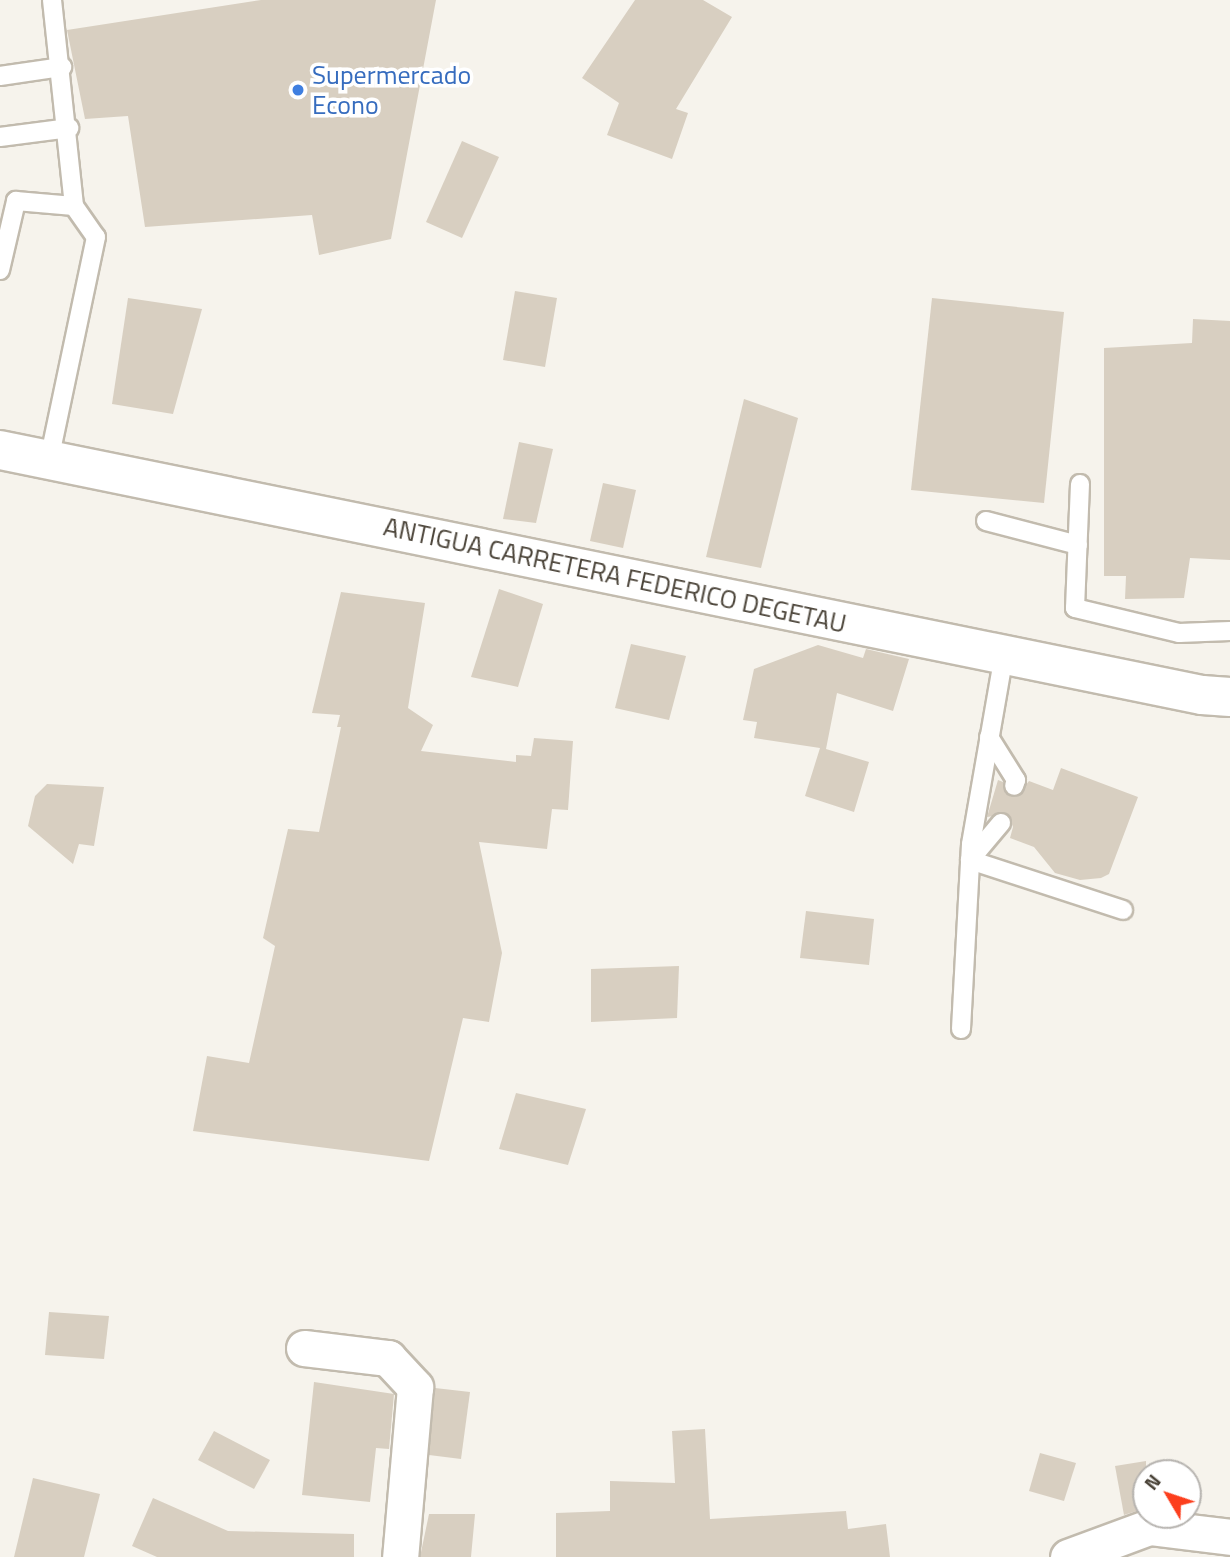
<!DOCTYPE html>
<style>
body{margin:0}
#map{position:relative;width:1230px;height:1557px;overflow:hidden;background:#f6f3ec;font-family:"Titillium Web",sans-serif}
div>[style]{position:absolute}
.building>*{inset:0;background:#d8cfc1}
.roads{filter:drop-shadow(2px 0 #c2bbae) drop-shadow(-2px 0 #c2bbae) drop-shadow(0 2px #c2bbae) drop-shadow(0 -2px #c2bbae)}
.service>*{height:18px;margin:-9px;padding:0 9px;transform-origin:9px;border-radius:9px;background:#fff}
.minor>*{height:35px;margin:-17.5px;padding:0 17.5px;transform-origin:17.5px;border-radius:17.5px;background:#fff}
.tertiary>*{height:38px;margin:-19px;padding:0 19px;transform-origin:19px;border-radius:19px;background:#fff}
.dots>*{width:19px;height:19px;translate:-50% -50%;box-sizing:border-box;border:4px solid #fff;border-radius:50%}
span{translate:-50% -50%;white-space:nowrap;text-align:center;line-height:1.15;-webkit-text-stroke:7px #fff;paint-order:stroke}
.shop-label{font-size:26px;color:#366cbe}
.left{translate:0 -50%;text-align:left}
.street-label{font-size:26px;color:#4b4439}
.north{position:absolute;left:1132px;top:1459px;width:70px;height:70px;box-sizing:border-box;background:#fff;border:2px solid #b7b4b0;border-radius:50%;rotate:309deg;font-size:19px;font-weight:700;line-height:28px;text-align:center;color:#4b4439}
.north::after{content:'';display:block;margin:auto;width:24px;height:32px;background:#fc3f1d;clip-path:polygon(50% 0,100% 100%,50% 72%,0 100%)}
</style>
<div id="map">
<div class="building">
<div style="clip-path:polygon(261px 0,436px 0,391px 239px,319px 255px,312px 215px,145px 227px,128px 116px,85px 119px,67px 30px)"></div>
<div style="clip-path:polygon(635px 0,703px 0,732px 17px,676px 109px,688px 113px,672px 159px,607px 135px,619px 103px,582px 78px)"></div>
<div style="clip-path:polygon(462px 141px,499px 157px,462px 238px,426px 222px)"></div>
<div style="clip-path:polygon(515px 291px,557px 298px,545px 367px,503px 360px)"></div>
<div style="clip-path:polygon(128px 298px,202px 309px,173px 414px,112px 404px)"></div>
<div style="clip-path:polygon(932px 298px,1064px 312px,1044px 503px,911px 490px)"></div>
<div style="clip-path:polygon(1193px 319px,1230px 321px,1230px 560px,1190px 558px,1184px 598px,1125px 599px,1126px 576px,1104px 576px,1104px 348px,1192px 343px)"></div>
<div style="clip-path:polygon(744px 399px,798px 418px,761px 568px,706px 557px)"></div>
<div style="clip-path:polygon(519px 442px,553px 449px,536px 523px,503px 519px)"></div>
<div style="clip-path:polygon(603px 483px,636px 490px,623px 548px,590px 541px)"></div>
<div style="clip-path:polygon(499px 589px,543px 604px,518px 687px,471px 677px)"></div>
<div style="clip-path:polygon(341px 592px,425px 603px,408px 708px,433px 725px,421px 751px,516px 762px,516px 755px,531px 756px,534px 738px,573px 741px,568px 810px,552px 809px,547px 849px,479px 842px,502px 953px,489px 1022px,463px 1018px,429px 1161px,193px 1131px,207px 1056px,249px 1063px,275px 946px,263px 938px,288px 829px,319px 832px,341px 727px,337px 727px,340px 715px,312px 713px)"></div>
<div style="clip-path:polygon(631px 644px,686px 656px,669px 720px,615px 708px)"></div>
<div style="clip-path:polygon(818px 645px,863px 658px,866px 649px,909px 659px,893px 711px,837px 693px,826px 749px,869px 762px,854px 812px,805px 796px,820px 748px,754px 738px,757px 722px,743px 720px,754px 669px)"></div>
<div style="clip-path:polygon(1061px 768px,1138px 797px,1109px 874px,1101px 878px,1080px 880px,1055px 873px,1034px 847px,1010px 838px,1013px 827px,1008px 814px,987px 817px,998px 780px,1003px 782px,1006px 794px,1016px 797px,1029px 781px,1053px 790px)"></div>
<div style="clip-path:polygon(47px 784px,104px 787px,94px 846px,79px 844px,73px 864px,28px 826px,35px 796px)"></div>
<div style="clip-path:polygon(806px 911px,874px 919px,869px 965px,800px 958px)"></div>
<div style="clip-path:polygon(679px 966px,677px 1018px,591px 1022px,591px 969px)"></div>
<div style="clip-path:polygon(516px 1093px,586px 1109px,568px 1165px,499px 1149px)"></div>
<div style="clip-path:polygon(49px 1312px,109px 1316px,104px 1359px,45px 1355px)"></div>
<div style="clip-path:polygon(314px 1382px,394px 1394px,389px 1449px,376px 1448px,370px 1502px,302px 1495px)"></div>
<div style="clip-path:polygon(435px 1388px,470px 1392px,461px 1459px,429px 1455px)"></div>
<div style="clip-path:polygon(705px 1429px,710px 1519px,846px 1511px,848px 1529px,886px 1524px,890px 1557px,556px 1557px,556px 1513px,610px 1511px,610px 1481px,675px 1483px,672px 1431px)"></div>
<div style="clip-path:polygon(214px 1431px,270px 1460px,254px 1489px,198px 1460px)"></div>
<div style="clip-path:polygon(1040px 1453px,1076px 1463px,1064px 1501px,1029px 1491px)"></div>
<div style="clip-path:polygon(1146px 1461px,1146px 1508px,1124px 1515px,1115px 1466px)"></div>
<div style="clip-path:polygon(33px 1478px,100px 1494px,84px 1557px,14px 1557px)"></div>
<div style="clip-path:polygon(153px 1498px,228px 1531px,354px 1534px,354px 1557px,157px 1557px,132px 1546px)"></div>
<div style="clip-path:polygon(429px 1514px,475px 1514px,471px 1557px,420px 1557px)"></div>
</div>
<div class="roads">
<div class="service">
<div style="left:52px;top:0;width:207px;rotate:83.9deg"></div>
<div style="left:0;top:76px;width:63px;rotate:-8.3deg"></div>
<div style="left:0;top:137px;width:70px;rotate:-7.4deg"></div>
<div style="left:0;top:270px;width:71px;rotate:-76.9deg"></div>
<div style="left:16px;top:201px;width:58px;rotate:4.9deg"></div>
<div style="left:74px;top:206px;width:38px;rotate:55deg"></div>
<div style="left:96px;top:237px;width:228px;rotate:101.9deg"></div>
<div style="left:1080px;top:484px;width:124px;rotate:92.3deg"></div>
<div style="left:1075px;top:608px;width:107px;rotate:13.5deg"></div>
<div style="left:1179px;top:633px;width:51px;rotate:-2.2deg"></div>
<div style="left:986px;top:521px;width:95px;rotate:14.6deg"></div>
<div style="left:989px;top:737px;width:51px;rotate:57.9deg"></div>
<div style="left:1016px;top:780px;width:6px;rotate:108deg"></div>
<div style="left:1001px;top:823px;width:48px;rotate:130deg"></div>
<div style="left:970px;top:860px;width:161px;rotate:18.1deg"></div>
<div style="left:961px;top:1029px;width:185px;rotate:-86.9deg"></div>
<div style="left:971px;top:844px;width:193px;rotate:-80.1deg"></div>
</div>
<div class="minor">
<div style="left:304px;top:1348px;width:85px;rotate:6.8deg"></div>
<div style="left:388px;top:1358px;width:40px;rotate:47deg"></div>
<div style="left:415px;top:1387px;width:171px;rotate:95deg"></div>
<div style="left:1068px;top:1557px;width:86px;rotate:-20.3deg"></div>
<div style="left:1149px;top:1527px;width:82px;rotate:7deg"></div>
</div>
<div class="tertiary">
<div style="left:0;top:450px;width:1227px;rotate:11.52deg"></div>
<div style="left:1202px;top:695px;width:28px;rotate:4deg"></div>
</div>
</div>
<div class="dots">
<div style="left:298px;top:90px;background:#3f7fe0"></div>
</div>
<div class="shop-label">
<span class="left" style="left:312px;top:90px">Supermercado<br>Econo</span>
</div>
<div class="street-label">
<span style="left:615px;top:575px;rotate:12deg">ANTIGUA CARRETERA FEDERICO DEGETAU</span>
</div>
<div class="north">N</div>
</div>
